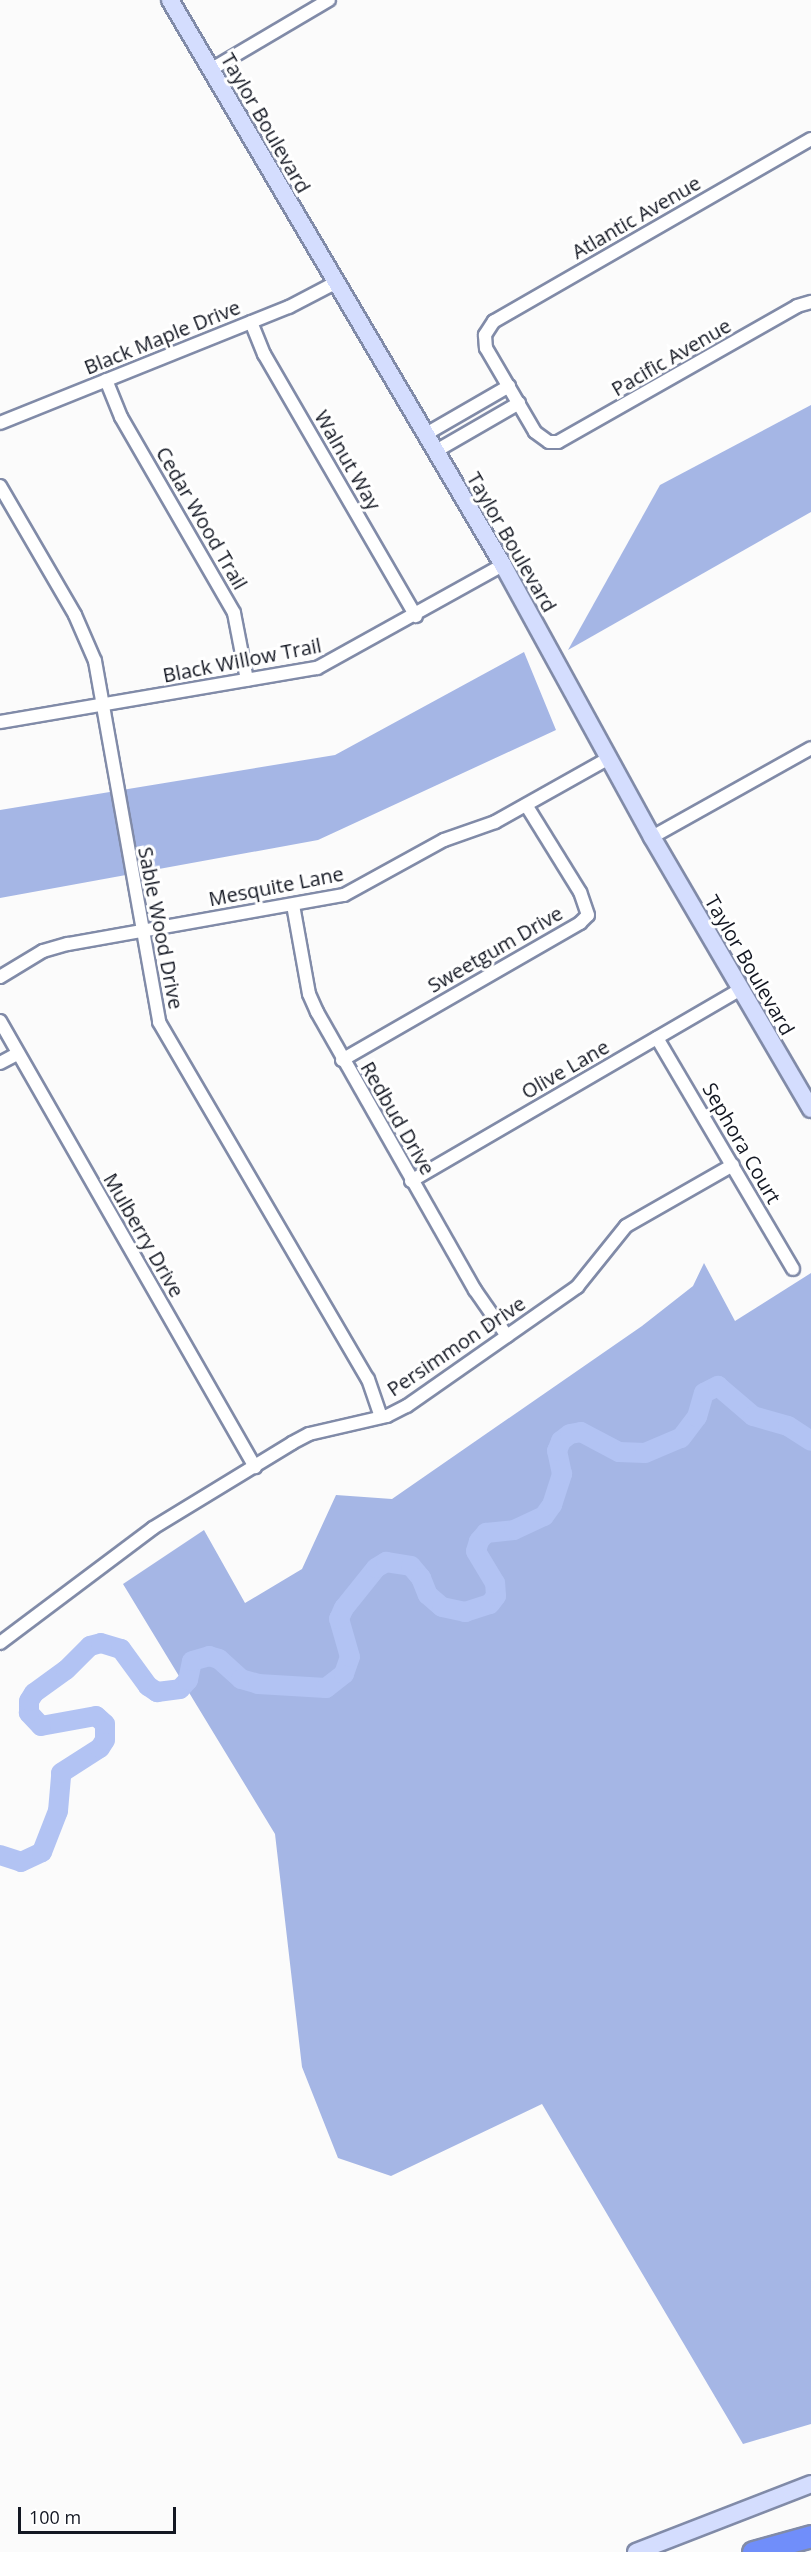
<!DOCTYPE html>
<style>
body{margin:0}
#map{position:relative;width:811px;height:2552px;overflow:hidden;background:#fbfbfb;font-family:"Open Sans",sans-serif}
div>[style]{position:absolute}
.forest>*{inset:0;background:#a5b6e5}
.river>*{height:20px;margin:-10px;padding:0 10px;transform-origin:10px;border-radius:10px;background:#b2c3f3}
.roads{filter:drop-shadow(2px 0 #818ba8) drop-shadow(-2px 0 #818ba8) drop-shadow(0 2px #818ba8) drop-shadow(0 -2px #818ba8)}
.street>*{height:12px;margin:-6px;padding:0 6px;transform-origin:6px;border-radius:6px;background:#fff}
.secondary>*{height:16px;margin:-8px;padding:0 8px;transform-origin:8px;border-radius:8px;background:#d4ddfe}
.highway>*{height:21px;margin:-10.5px;padding:0 10.5px;transform-origin:10.5px;border-radius:10.5px;background:#708efa}
span{translate:-50% -50%;white-space:nowrap;text-align:center;line-height:1.15;-webkit-text-stroke:6px #fff;paint-order:stroke}
.street-label{font-size:20px;color:#131722}
.scale{position:absolute;left:18px;top:2507px;width:158px;height:27px;box-sizing:border-box;border:3px solid #131722;border-top:0;padding-left:8px;font-size:18px;line-height:21px;white-space:nowrap;color:#131722;-webkit-text-stroke:4px #fff;paint-order:stroke}
</style>
<div id="map">
<div class="forest">
<div style="clip-path:polygon(811px 405px,811px 512px,568px 650px,660px 485px)"></div>
<div style="clip-path:polygon(524px 652px,556px 730px,318px 840px,0 898px,0 810px,335px 755px)"></div>
<div style="clip-path:polygon(704px 1263px,735px 1321px,811px 1273px,811px 2424px,743px 2444px,542px 2104px,391px 2176px,338px 2158px,302px 2067px,275px 1834px,123px 1584px,204px 1530px,245px 1603px,302px 1569px,336px 1495px,392px 1499px,642px 1326px,693px 1286px)"></div>
</div>
<div class="river">
<div style="left:0;top:1855px;width:22px;rotate:18deg"></div>
<div style="left:21px;top:1862px;width:23px;rotate:-25deg"></div>
<div style="left:42px;top:1852px;width:44px;rotate:-68.7deg"></div>
<div style="left:58px;top:1811px;width:38px;rotate:-85deg"></div>
<div style="left:61px;top:1773px;width:46px;rotate:-32.7deg"></div>
<div style="left:100px;top:1748px;width:9px;rotate:-58deg"></div>
<div style="left:105px;top:1740px;width:16px;rotate:-90deg"></div>
<div style="left:105px;top:1724px;width:12px;rotate:-138deg"></div>
<div style="left:96px;top:1716px;width:56px;rotate:169.7deg"></div>
<div style="left:41px;top:1726px;width:18px;rotate:-133deg"></div>
<div style="left:29px;top:1713px;width:12px;rotate:-90deg"></div>
<div style="left:29px;top:1701px;width:9px;rotate:-58deg"></div>
<div style="left:34px;top:1693px;width:39px;rotate:-36deg"></div>
<div style="left:66px;top:1670px;width:34px;rotate:-45deg"></div>
<div style="left:90px;top:1646px;width:11px;rotate:-15deg"></div>
<div style="left:101px;top:1643px;width:21px;rotate:17deg"></div>
<div style="left:121px;top:1649px;width:46px;rotate:53.9deg"></div>
<div style="left:148px;top:1686px;width:11px;rotate:34deg"></div>
<div style="left:157px;top:1692px;width:23px;rotate:-7deg"></div>
<div style="left:180px;top:1689px;width:12px;rotate:-48deg"></div>
<div style="left:188px;top:1680px;width:19px;rotate:-78deg"></div>
<div style="left:192px;top:1661px;width:18px;rotate:-16deg"></div>
<div style="left:209px;top:1656px;width:10px;rotate:17deg"></div>
<div style="left:219px;top:1659px;width:30px;rotate:42deg"></div>
<div style="left:241px;top:1679px;width:18px;rotate:16deg"></div>
<div style="left:258px;top:1684px;width:68px;rotate:3.4deg"></div>
<div style="left:326px;top:1688px;width:23px;rotate:-38deg"></div>
<div style="left:344px;top:1674px;width:18px;rotate:-71deg"></div>
<div style="left:350px;top:1657px;width:40px;rotate:-106deg"></div>
<div style="left:339px;top:1619px;width:12px;rotate:-66deg"></div>
<div style="left:344px;top:1608px;width:51px;rotate:-51.3deg"></div>
<div style="left:376px;top:1568px;width:12px;rotate:-31deg"></div>
<div style="left:386px;top:1562px;width:25px;rotate:9deg"></div>
<div style="left:411px;top:1566px;width:16px;rotate:50deg"></div>
<div style="left:421px;top:1578px;width:18px;rotate:68deg"></div>
<div style="left:428px;top:1595px;width:18px;rotate:41deg"></div>
<div style="left:442px;top:1607px;width:24px;rotate:12deg"></div>
<div style="left:465px;top:1612px;width:26px;rotate:-18deg"></div>
<div style="left:490px;top:1604px;width:10px;rotate:-53deg"></div>
<div style="left:496px;top:1596px;width:13px;rotate:-94deg"></div>
<div style="left:495px;top:1583px;width:37px;rotate:-121deg"></div>
<div style="left:476px;top:1551px;width:10px;rotate:-73deg"></div>
<div style="left:479px;top:1541px;width:11px;rotate:-49deg"></div>
<div style="left:486px;top:1533px;width:28px;rotate:-6deg"></div>
<div style="left:514px;top:1530px;width:33px;rotate:-25deg"></div>
<div style="left:544px;top:1516px;width:14px;rotate:-54deg"></div>
<div style="left:552px;top:1505px;width:33px;rotate:-72deg"></div>
<div style="left:562px;top:1474px;width:24px;rotate:-102deg"></div>
<div style="left:557px;top:1451px;width:11px;rotate:-68deg"></div>
<div style="left:561px;top:1441px;width:11px;rotate:-38deg"></div>
<div style="left:570px;top:1434px;width:11px;rotate:-10deg"></div>
<div style="left:581px;top:1432px;width:43px;rotate:27.8deg"></div>
<div style="left:619px;top:1452px;width:26px;rotate:2deg"></div>
<div style="left:645px;top:1453px;width:39px;rotate:-23deg"></div>
<div style="left:681px;top:1438px;width:26px;rotate:-53deg"></div>
<div style="left:697px;top:1417px;width:25px;rotate:-74deg"></div>
<div style="left:704px;top:1393px;width:16px;rotate:-27deg"></div>
<div style="left:718px;top:1386px;width:46px;rotate:40.6deg"></div>
<div style="left:753px;top:1416px;width:36px;rotate:16deg"></div>
<div style="left:788px;top:1426px;width:27px;rotate:33deg"></div>
</div>
<div class="roads">
<div class="street">
<div style="left:210px;top:70px;width:138px;rotate:-30.5deg"></div>
<div style="left:811px;top:139px;width:366px;rotate:150.1deg"></div>
<div style="left:494px;top:321px;width:17px;rotate:123deg"></div>
<div style="left:485px;top:335px;width:13px;rotate:86deg"></div>
<div style="left:486px;top:348px;width:97px;rotate:59.7deg"></div>
<div style="left:535px;top:432px;width:17px;rotate:36deg"></div>
<div style="left:549px;top:442px;width:9px"></div>
<div style="left:558px;top:442px;width:275px;rotate:-29.6deg"></div>
<div style="left:797px;top:306px;width:15px;rotate:-16deg"></div>
<div style="left:251px;top:322px;width:35px;rotate:68deg"></div>
<div style="left:264px;top:354px;width:303px;rotate:59.9deg"></div>
<div style="left:106px;top:380px;width:40px;rotate:68deg"></div>
<div style="left:121px;top:417px;width:226px;rotate:60deg"></div>
<div style="left:234px;top:613px;width:68px;rotate:79deg"></div>
<div style="left:0;top:423px;width:311px;rotate:-21.9deg"></div>
<div style="left:289px;top:307px;width:52px;rotate:-27.6deg"></div>
<div style="left:426px;top:434px;width:96px;rotate:-30deg"></div>
<div style="left:436px;top:451px;width:96px;rotate:-30deg"></div>
<div style="left:0;top:486px;width:149px;rotate:59.8deg"></div>
<div style="left:75px;top:615px;width:50px;rotate:66.5deg"></div>
<div style="left:95px;top:661px;width:367px;rotate:79.9deg"></div>
<div style="left:159px;top:1022px;width:414px;rotate:59.7deg"></div>
<div style="left:368px;top:1379px;width:40px;rotate:71.1deg"></div>
<div style="left:0;top:722px;width:322px;rotate:-9.7deg"></div>
<div style="left:317px;top:668px;width:213px;rotate:-29deg"></div>
<div style="left:652px;top:837px;width:182px;rotate:-29.2deg"></div>
<div style="left:293px;top:905px;width:90px;rotate:79.8deg"></div>
<div style="left:309px;top:994px;width:20px;rotate:66deg"></div>
<div style="left:317px;top:1012px;width:320px;rotate:60.4deg"></div>
<div style="left:475px;top:1290px;width:56px;rotate:55.2deg"></div>
<div style="left:0;top:977px;width:50px;rotate:-31.2deg"></div>
<div style="left:43px;top:951px;width:26px;rotate:-16deg"></div>
<div style="left:68px;top:944px;width:280px;rotate:-10.1deg"></div>
<div style="left:344px;top:895px;width:114px;rotate:-28.8deg"></div>
<div style="left:444px;top:840px;width:54px;rotate:-19.4deg"></div>
<div style="left:495px;top:822px;width:131px;rotate:-29.3deg"></div>
<div style="left:0;top:1021px;width:514px;rotate:60.24deg"></div>
<div style="left:657px;top:1038px;width:268px;rotate:59.5deg"></div>
<div style="left:342px;top:1060px;width:275px;rotate:-29.9deg"></div>
<div style="left:580px;top:923px;width:11px;rotate:-45deg"></div>
<div style="left:588px;top:915px;width:24px;rotate:-109deg"></div>
<div style="left:580px;top:892px;width:102px;rotate:-121.8deg"></div>
<div style="left:0;top:1063px;width:19px;rotate:-28deg"></div>
<div style="left:411px;top:1181px;width:380px;rotate:-30.2deg"></div>
<div style="left:0;top:1643px;width:191px;rotate:-36.9deg"></div>
<div style="left:153px;top:1528px;width:163px;rotate:-31.4deg"></div>
<div style="left:292px;top:1443px;width:19px;rotate:-28deg"></div>
<div style="left:309px;top:1434px;width:80px;rotate:-13deg"></div>
<div style="left:387px;top:1416px;width:22px;rotate:-27deg"></div>
<div style="left:407px;top:1406px;width:208px;rotate:-35deg"></div>
<div style="left:577px;top:1287px;width:78px;rotate:-51.2deg"></div>
<div style="left:626px;top:1226px;width:123px;rotate:-29.7deg"></div>
</div>
<div class="secondary">
<div style="left:170px;top:0;width:656px;rotate:59.49deg"></div>
<div style="left:503px;top:565px;width:310px;rotate:61.3deg"></div>
<div style="left:652px;top:837px;width:315px;rotate:59.7deg"></div>
<div style="left:636px;top:2552px;width:188px;rotate:-21.2deg"></div>
</div>
<div class="highway">
<div style="left:753px;top:2552px;width:60px;rotate:-15.4deg"></div>
</div>
</div>
<div class="street-label">
<span style="left:266px;top:123px;rotate:60deg">Taylor Boulevard</span>
<span style="left:636px;top:217px;rotate:-30deg">Atlantic Avenue</span>
<span style="left:162px;top:337px;rotate:-22deg">Black Maple Drive</span>
<span style="left:671px;top:357px;rotate:-30deg">Pacific Avenue</span>
<span style="left:348px;top:460px;rotate:60deg">Walnut Way</span>
<span style="left:202px;top:518px;rotate:60deg">Cedar Wood Trail</span>
<span style="left:512px;top:542px;rotate:60deg">Taylor Boulevard</span>
<span style="left:242px;top:660px;rotate:-11deg">Black Willow Trail</span>
<span style="left:276px;top:886px;rotate:-11deg">Mesquite Lane</span>
<span style="left:161px;top:928px;rotate:79deg">Sable Wood Drive</span>
<span style="left:495px;top:949px;rotate:-30deg">Sweetgum Drive</span>
<span style="left:750px;top:965px;rotate:60deg">Taylor Boulevard</span>
<span style="left:565px;top:1069px;rotate:-30deg">Olive Lane</span>
<span style="left:398px;top:1118px;rotate:60deg">Redbud Drive</span>
<span style="left:742px;top:1143px;rotate:60deg">Sephora Court</span>
<span style="left:144px;top:1235px;rotate:60deg">Mulberry Drive</span>
<span style="left:456px;top:1346px;rotate:-34deg">Persimmon Drive</span>
</div>
<div class="scale">100 m</div>
</div>
